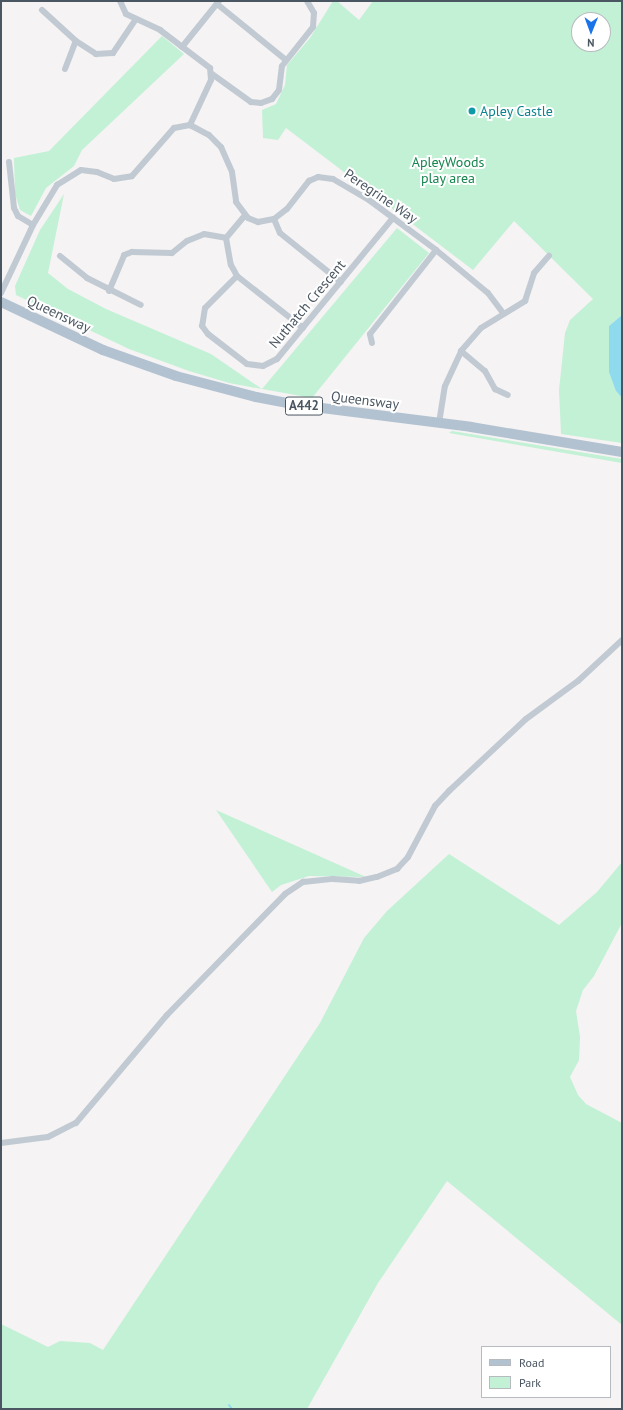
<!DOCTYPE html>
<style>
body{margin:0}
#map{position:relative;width:623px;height:1410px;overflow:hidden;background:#f5f3f3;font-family:"PT Sans",sans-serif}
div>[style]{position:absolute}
.green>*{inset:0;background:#c3f1d5}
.water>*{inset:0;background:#90daee}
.stream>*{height:2px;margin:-1px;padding:0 1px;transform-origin:1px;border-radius:1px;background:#90daee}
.minor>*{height:6px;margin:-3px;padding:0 3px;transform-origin:3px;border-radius:3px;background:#c1cad2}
.primary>*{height:10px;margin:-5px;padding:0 5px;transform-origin:5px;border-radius:5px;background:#b3c2d1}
.dots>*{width:11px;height:11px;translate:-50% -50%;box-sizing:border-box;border:2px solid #fff;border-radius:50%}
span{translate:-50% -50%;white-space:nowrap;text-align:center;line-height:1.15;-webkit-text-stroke:4px #fff;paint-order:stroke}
.shield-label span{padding:1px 3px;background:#fff;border:1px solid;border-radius:3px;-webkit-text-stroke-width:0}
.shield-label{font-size:13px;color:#4a5661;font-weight:700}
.culture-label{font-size:14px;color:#0d838f}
.left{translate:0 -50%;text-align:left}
.park-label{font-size:14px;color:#17864f}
.street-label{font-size:14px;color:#4a5661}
.frame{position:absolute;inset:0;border:2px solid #4a5661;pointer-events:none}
.legend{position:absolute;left:481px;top:1346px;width:130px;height:52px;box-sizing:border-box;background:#fff;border:1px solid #b7bbc0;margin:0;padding:5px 7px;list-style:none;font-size:12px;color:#4a5661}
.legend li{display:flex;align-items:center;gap:8px;height:20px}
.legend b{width:20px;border:1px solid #b7bbc0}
.north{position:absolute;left:571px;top:12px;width:40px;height:40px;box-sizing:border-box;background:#fff;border:1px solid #b7bbc0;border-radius:50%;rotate:181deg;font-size:11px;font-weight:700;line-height:16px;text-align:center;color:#4a5661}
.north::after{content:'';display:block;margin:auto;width:14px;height:18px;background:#1a73e8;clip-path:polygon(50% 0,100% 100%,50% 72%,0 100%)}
</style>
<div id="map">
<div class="green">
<div style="clip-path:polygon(evenodd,333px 1px,337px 1px,359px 20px,373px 1px,622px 1px,622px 315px,609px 326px,616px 391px,622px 398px,622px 443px,561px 434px,559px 390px,565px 333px,570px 320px,593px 299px,514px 221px,473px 270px,286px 128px,278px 140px,263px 138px,262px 110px,276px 104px,285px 85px,287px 65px,310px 38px,333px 1px,579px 20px,603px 20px,603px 44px,579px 44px,579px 20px)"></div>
<div style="clip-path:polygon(162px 36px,184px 54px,82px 150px,74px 166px,46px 188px,31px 216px,20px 210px,15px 194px,14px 158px,49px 151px)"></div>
<div style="clip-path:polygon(64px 194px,48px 273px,68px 289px,106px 309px,211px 354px,262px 389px,397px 228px,429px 253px,312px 398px,229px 383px,189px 371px,129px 349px,16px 295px,15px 286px,40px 230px)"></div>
<div style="clip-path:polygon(452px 431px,622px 459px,622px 463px,449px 433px)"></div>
<div style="clip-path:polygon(216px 810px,366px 877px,309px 876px,281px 885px,272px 892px)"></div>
<div style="clip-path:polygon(449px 854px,559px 925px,597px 892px,622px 862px,622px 923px,594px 976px,583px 990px,576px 1011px,580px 1037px,579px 1060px,570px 1077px,578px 1095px,586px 1104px,622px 1123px,622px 1325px,447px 1181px,378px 1283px,307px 1409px,1px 1409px,1px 1324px,48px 1347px,60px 1341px,90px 1343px,103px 1350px,320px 1023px,364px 938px,387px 911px)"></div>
</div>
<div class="water">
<div style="clip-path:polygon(622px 315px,622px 398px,616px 391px,609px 372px,609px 326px)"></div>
</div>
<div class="stream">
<div style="left:229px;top:1405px;width:5px;rotate:53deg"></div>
</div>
<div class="minor">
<div style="left:120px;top:1px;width:14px;rotate:65deg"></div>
<div style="left:126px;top:14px;width:38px;rotate:25deg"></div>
<div style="left:160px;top:30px;width:63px;rotate:37.2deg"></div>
<div style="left:210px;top:68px;width:12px;rotate:85deg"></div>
<div style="left:211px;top:80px;width:50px;rotate:115deg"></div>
<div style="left:217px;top:4px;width:89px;rotate:39.1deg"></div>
<div style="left:42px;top:10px;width:46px;rotate:42.4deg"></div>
<div style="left:76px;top:41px;width:24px;rotate:33deg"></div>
<div style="left:96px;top:54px;width:17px;rotate:-3deg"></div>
<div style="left:113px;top:53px;width:40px;rotate:-56deg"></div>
<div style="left:182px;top:47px;width:59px;rotate:-51.2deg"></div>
<div style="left:65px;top:69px;width:30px;rotate:-69deg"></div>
<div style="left:212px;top:74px;width:48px;rotate:35.7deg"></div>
<div style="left:251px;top:102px;width:10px;rotate:6deg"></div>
<div style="left:261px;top:103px;width:12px;rotate:-20deg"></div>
<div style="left:272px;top:99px;width:11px;rotate:-52deg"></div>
<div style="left:279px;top:90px;width:24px;rotate:-83deg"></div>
<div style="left:282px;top:66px;width:50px;rotate:-51.5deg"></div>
<div style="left:313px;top:27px;width:14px;rotate:-86deg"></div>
<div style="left:314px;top:13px;width:14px;rotate:-120deg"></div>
<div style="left:9px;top:162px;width:46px;rotate:83.8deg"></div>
<div style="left:14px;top:208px;width:9px;rotate:63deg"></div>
<div style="left:18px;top:216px;width:17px;rotate:31deg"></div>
<div style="left:274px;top:219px;width:15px;rotate:67deg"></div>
<div style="left:280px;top:233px;width:78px;rotate:38.8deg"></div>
<div style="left:226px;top:238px;width:27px;rotate:80deg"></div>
<div style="left:231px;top:265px;width:13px;rotate:61deg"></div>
<div style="left:237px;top:276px;width:84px;rotate:38.2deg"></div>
<div style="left:60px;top:256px;width:35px;rotate:39deg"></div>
<div style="left:87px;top:278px;width:60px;rotate:26.6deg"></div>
<div style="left:237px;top:276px;width:45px;rotate:135deg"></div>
<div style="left:205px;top:308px;width:18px;rotate:99deg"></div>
<div style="left:202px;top:326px;width:10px;rotate:53deg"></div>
<div style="left:208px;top:334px;width:49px;rotate:37.6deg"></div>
<div style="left:247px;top:364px;width:16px;rotate:7deg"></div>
<div style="left:263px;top:366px;width:16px;rotate:-27deg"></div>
<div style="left:277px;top:359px;width:183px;rotate:-50.6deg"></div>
<div style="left:109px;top:291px;width:39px;rotate:-67deg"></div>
<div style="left:124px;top:255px;width:9px;rotate:-21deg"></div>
<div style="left:132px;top:252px;width:40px;rotate:1.4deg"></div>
<div style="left:172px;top:253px;width:19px;rotate:-39deg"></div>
<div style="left:187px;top:241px;width:18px;rotate:-22deg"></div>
<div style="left:204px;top:234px;width:22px;rotate:10deg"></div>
<div style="left:226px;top:238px;width:30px;rotate:-50deg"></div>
<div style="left:1px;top:293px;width:75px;rotate:-64.8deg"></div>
<div style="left:33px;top:225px;width:47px;rotate:-59deg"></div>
<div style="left:57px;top:185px;width:28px;rotate:-32deg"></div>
<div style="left:81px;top:170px;width:16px;rotate:7deg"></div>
<div style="left:97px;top:172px;width:18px;rotate:22deg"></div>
<div style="left:114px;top:179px;width:18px;rotate:-9deg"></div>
<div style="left:132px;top:176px;width:64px;rotate:-48.8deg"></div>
<div style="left:174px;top:128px;width:16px;rotate:-11deg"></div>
<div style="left:190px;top:125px;width:21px;rotate:28deg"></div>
<div style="left:209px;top:135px;width:17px;rotate:45deg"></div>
<div style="left:221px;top:147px;width:27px;rotate:66deg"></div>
<div style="left:232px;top:172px;width:30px;rotate:82deg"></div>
<div style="left:236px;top:202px;width:20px;rotate:53deg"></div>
<div style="left:248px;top:218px;width:11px;rotate:22deg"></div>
<div style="left:258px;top:222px;width:16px;rotate:-11deg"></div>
<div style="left:274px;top:219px;width:16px;rotate:-38deg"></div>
<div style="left:287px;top:209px;width:36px;rotate:-52deg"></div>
<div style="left:309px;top:181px;width:10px;rotate:-24deg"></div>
<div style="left:318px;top:177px;width:15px;rotate:8deg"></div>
<div style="left:333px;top:179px;width:42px;rotate:30.3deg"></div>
<div style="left:369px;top:200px;width:84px;rotate:36.7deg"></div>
<div style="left:436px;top:250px;width:67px;rotate:39.6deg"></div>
<div style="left:488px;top:293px;width:26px;rotate:53deg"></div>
<div style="left:372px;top:343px;width:9px;rotate:-103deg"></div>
<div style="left:370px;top:334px;width:107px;rotate:-51.8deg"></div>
<div style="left:461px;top:351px;width:31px;rotate:40deg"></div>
<div style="left:485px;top:371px;width:21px;rotate:61deg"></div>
<div style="left:495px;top:389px;width:14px;rotate:25deg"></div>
<div style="left:439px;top:423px;width:37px;rotate:-81deg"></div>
<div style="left:445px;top:386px;width:38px;rotate:-65deg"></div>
<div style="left:461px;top:351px;width:30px;rotate:-49deg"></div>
<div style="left:481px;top:328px;width:52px;rotate:-31.5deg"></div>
<div style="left:525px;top:301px;width:29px;rotate:-72deg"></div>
<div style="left:534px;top:273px;width:23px;rotate:-49deg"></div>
<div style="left:1px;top:1143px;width:47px;rotate:-7.3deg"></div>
<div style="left:48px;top:1137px;width:31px;rotate:-27deg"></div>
<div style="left:76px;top:1123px;width:141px;rotate:-49.9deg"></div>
<div style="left:167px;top:1015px;width:169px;rotate:-45.7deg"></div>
<div style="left:285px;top:894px;width:22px;rotate:-34deg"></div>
<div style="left:303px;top:882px;width:30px;rotate:-6deg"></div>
<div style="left:333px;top:879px;width:26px;rotate:4deg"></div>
<div style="left:359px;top:881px;width:18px;rotate:-13deg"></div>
<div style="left:377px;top:877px;width:22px;rotate:-22deg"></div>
<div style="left:397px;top:869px;width:16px;rotate:-47deg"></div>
<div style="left:408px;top:857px;width:58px;rotate:-62.1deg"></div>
<div style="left:435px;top:806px;width:21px;rotate:-47deg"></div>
<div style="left:449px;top:791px;width:105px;rotate:-43.1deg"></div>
<div style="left:526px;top:719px;width:64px;rotate:-36.2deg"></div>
<div style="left:578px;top:681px;width:60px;rotate:-43deg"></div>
</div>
<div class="primary">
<div style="left:1px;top:302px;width:113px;rotate:25.2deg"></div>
<div style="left:103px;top:350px;width:77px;rotate:19.6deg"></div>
<div style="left:176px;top:376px;width:83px;rotate:14.7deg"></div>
<div style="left:256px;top:397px;width:43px;rotate:10.8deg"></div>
<div style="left:298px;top:405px;width:174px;rotate:7.2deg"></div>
<div style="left:471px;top:427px;width:153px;rotate:9.4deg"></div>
</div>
<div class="dots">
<div style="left:472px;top:111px;background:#0f9aa8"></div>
</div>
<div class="shield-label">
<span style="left:304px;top:406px">A442</span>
</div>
<div class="culture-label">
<span class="left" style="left:480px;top:111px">Apley Castle</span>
</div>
<div class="park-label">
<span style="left:448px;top:170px">ApleyWoods<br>play area</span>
</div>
<div class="street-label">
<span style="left:381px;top:196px;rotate:34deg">Peregrine Way</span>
<span style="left:307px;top:304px;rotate:-50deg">Nuthatch Crescent</span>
<span style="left:59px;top:314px;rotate:25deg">Queensway</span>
<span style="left:365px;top:400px;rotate:7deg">Queensway</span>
</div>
<div class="frame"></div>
<ul class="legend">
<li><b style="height:5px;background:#b3c2d1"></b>Road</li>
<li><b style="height:11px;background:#c3f1d5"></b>Park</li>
</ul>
<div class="north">N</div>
</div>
